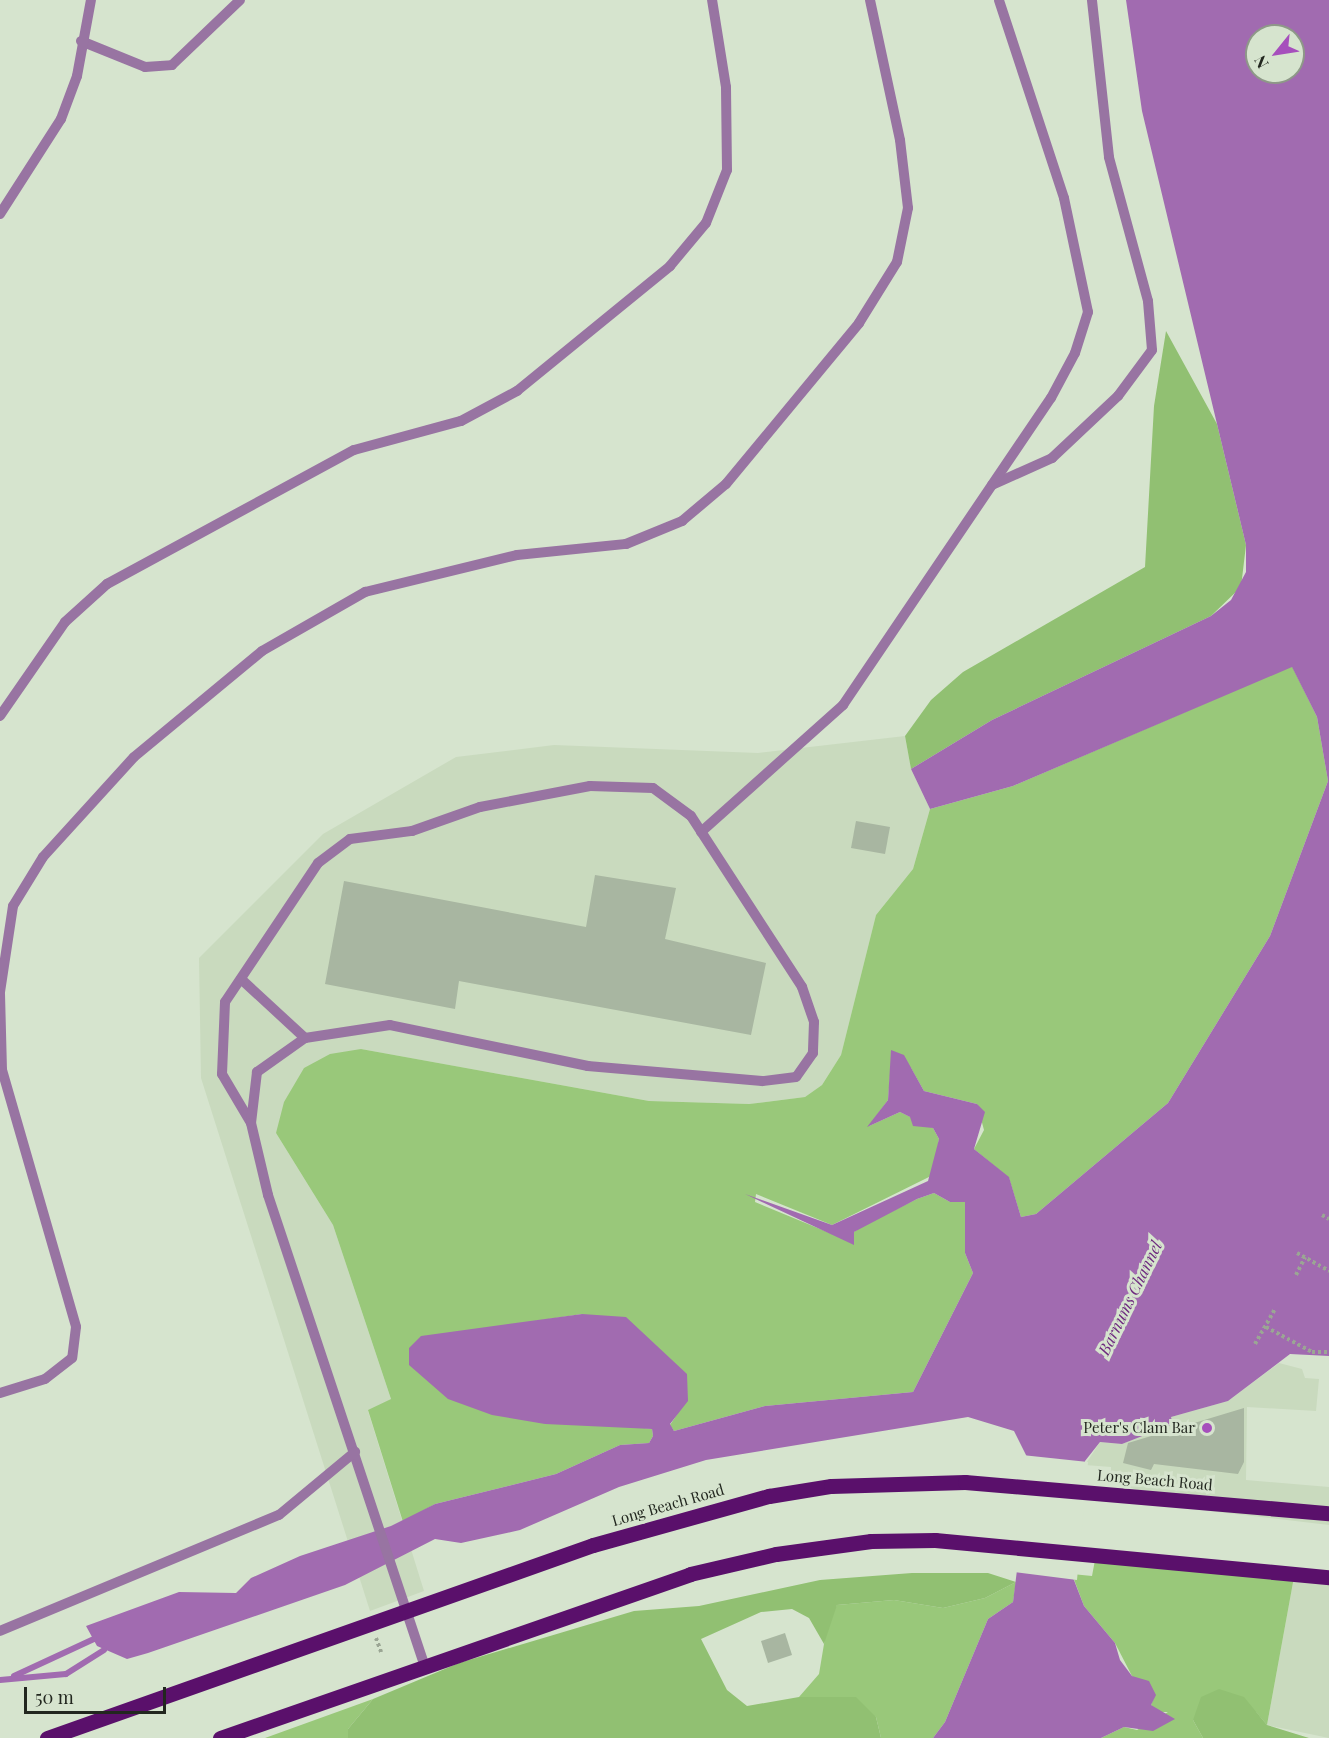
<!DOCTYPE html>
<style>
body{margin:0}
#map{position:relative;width:1329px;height:1738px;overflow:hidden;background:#d6e4ce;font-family:"Playfair Display",serif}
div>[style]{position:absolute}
.built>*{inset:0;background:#c9dabe}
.green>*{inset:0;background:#99c87a}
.forest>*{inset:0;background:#91c072}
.water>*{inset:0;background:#a16bb0}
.pier>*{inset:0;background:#d6e4ce}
.stream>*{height:6px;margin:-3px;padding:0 3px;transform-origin:3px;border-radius:3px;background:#a16bb0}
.building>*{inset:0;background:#a8b6a1}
.path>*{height:4px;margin-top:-2px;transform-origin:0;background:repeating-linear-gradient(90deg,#9ba694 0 3px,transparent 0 6px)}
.lane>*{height:10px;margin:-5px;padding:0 5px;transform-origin:5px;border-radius:5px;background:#9874a2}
.primary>*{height:15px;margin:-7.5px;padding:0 7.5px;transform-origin:7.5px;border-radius:7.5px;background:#5a106b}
.dots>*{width:16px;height:16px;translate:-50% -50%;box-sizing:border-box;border:3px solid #d6e4ce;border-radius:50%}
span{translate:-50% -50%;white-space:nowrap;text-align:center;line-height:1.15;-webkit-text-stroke:6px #d6e4ce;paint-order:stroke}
.poi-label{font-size:15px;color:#22271f}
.right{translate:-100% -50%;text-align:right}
.street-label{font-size:15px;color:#22271f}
.water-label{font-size:16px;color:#6e2a7f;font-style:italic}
.north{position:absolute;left:1245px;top:24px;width:60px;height:60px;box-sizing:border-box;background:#d6e4ce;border:2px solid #8e9888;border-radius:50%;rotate:240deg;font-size:16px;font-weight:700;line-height:24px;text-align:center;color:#22271f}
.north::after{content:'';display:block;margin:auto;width:21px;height:27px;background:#a64fbc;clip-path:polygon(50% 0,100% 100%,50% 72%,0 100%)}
.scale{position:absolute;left:24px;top:1687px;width:142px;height:27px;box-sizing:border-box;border:3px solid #22271f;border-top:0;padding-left:8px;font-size:18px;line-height:21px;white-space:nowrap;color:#22271f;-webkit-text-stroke:4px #d6e4ce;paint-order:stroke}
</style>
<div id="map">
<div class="built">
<div style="clip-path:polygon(905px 736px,911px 769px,930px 809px,913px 869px,876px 915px,841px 1055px,822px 1085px,805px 1097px,749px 1104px,649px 1101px,361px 1049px,276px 1133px,333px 1225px,391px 1399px,368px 1411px,424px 1591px,370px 1611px,201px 1078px,199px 958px,323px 834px,456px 757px,554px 745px,758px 753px)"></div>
<div style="clip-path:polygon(1279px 1363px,1302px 1369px,1305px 1378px,1319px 1379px,1316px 1411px,1247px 1407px,1246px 1480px,1329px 1487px,1329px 1525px,1209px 1511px,1111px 1482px,1111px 1467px,1085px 1465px,1100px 1442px,1122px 1444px,1173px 1424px,1171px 1417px,1228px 1401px)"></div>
<div style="clip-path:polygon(1294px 1577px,1329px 1580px,1329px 1738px,1267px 1725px)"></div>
</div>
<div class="green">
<div style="clip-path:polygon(1292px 666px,1317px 717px,1328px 781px,1270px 936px,1168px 1103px,1036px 1214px,1021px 1217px,1009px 1178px,974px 1149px,984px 1130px,977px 1104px,924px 1091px,911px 1068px,892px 1051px,888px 1100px,869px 1126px,900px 1112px,933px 1128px,939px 1139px,933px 1175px,832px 1225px,756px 1194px,755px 1202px,854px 1243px,854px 1232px,864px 1225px,917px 1199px,934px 1193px,950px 1202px,965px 1201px,965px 1253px,973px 1273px,913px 1392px,765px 1406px,674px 1431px,670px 1425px,678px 1413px,582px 1314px,509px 1325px,545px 1424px,614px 1424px,652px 1429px,653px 1436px,649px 1443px,620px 1445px,556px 1474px,435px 1504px,403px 1522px,368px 1410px,391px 1399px,333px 1225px,276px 1133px,284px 1102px,304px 1068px,330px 1054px,361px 1049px,649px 1101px,749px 1104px,805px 1097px,822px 1085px,841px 1055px,876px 915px,913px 869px,930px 809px,1013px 786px)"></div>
<div style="clip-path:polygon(1095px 1560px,1294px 1577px,1267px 1725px,1256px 1712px,1193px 1720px,1203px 1738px,1101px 1738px,1124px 1727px,1137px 1730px,1168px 1712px,1156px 1712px,1151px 1705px,1155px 1695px,1132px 1676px,1115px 1643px,1084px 1606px,1072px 1574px,1092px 1576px)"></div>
<div style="clip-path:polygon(1016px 1582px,1013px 1602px,988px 1619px,945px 1722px,933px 1738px,881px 1738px,876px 1717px,799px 1697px,819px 1674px,828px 1620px,837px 1605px,894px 1600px,943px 1608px,985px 1598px)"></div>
<div style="clip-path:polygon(373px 1699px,348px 1729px,348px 1738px,265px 1738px)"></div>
</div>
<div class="forest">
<div style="clip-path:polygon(1166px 331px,1217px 424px,1246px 545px,1241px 587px,1211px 616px,992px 720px,911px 769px,905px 736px,931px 700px,963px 672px,1145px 567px,1154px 406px)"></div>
<div style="clip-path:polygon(912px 1573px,988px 1573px,1016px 1582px,985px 1598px,943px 1608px,894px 1600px,837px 1605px,824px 1644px,809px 1618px,792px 1609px,761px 1612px,701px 1639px,727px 1690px,747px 1706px,799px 1697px,856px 1697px,876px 1717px,881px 1738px,348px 1738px,348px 1729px,373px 1699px,459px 1663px,634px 1611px,699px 1606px,820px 1580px)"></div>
<div style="clip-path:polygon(1219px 1689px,1244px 1697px,1267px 1725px,1309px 1738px,1203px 1738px,1193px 1720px,1201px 1697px)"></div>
</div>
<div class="water">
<div style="clip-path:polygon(evenodd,1126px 0,1329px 0,1329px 1356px,1290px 1354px,1228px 1401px,1171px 1417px,1173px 1424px,1122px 1444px,1100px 1442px,1085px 1461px,1072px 1575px,1084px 1606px,1115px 1643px,1120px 1660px,1132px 1676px,1149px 1681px,1156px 1695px,1151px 1705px,1175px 1719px,1153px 1731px,1124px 1727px,1101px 1738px,933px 1738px,945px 1722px,988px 1619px,1013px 1602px,1020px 1546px,1029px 1461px,1014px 1431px,968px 1417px,706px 1460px,619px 1487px,520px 1530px,461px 1543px,435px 1539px,345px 1585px,148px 1653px,127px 1659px,97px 1646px,86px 1626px,179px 1592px,236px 1593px,251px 1578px,300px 1556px,391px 1526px,435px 1504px,556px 1474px,620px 1445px,649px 1443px,653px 1436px,652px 1429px,545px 1424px,492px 1415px,448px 1399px,409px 1365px,409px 1348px,421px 1336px,582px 1314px,626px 1317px,687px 1374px,688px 1401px,670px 1424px,674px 1431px,765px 1406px,913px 1392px,973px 1273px,965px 1253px,965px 1202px,950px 1202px,934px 1193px,917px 1199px,854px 1232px,854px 1245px,745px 1194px,832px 1225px,928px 1181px,939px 1139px,933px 1128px,913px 1126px,910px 1117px,900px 1112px,867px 1127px,888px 1100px,891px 1050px,904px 1055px,924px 1091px,977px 1104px,985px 1112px,974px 1149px,1009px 1177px,1021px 1217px,1036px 1214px,1168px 1103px,1270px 936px,1328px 781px,1317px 717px,1292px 667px,1013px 786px,930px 809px,911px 769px,992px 720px,1211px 616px,1231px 600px,1246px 572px,1246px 545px,1142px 111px,1126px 0,1257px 36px,1293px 36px,1293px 72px,1257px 72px,1257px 36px)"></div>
</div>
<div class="pier">
<div style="clip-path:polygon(1022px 1455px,1088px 1462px,1077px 1580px,1014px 1572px)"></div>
</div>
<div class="stream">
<div style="left:14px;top:1676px;width:88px;rotate:-24.8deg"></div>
<div style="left:0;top:1680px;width:66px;rotate:-5.2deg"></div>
<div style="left:66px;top:1674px;width:45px;rotate:-32.3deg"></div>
</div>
<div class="building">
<div style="clip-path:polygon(856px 821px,890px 827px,885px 854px,851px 848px)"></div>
<div style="clip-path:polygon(595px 875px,676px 888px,665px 939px,766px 963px,751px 1035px,459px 981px,455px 1009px,325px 984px,344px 881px,586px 927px)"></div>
<div style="clip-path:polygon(1244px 1408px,1244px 1462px,1238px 1474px,1154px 1464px,1151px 1470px,1123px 1463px,1128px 1443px)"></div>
<div style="clip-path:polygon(785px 1633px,792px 1655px,768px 1663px,761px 1641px)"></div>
</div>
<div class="path">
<div style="left:1322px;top:1215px;width:8px;rotate:30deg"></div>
<div style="left:1297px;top:1253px;width:37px;rotate:29deg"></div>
<div style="left:1296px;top:1275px;width:20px;rotate:-63deg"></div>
<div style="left:1266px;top:1327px;width:52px;rotate:28.5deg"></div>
<div style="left:1312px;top:1352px;width:17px"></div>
<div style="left:1255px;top:1344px;width:40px;rotate:-60.3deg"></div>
<div style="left:376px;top:1638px;width:15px;rotate:70deg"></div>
</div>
<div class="lane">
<div style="left:81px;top:41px;width:69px;rotate:22.1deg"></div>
<div style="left:145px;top:67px;width:27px;rotate:-4deg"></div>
<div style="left:172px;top:65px;width:94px;rotate:-43.7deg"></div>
<div style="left:0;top:214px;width:113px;rotate:-57.3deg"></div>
<div style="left:61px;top:119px;width:46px;rotate:-69.6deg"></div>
<div style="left:77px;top:76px;width:77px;rotate:-79.6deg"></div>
<div style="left:992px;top:485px;width:66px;rotate:-24.2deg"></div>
<div style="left:1052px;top:458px;width:91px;rotate:-43.2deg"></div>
<div style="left:1118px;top:396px;width:57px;rotate:-53.5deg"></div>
<div style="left:1152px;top:350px;width:49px;rotate:-94.7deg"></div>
<div style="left:1148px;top:301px;width:149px;rotate:-105.2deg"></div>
<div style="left:1109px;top:157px;width:158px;rotate:-96.2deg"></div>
<div style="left:0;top:716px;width:114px;rotate:-55.3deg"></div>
<div style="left:65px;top:622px;width:57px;rotate:-42.1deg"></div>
<div style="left:107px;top:584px;width:281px;rotate:-28.5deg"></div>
<div style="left:354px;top:450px;width:111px;rotate:-15.2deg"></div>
<div style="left:461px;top:421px;width:64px;rotate:-28.2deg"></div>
<div style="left:517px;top:391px;width:198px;rotate:-39.2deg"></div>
<div style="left:670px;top:266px;width:56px;rotate:-50.1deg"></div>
<div style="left:706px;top:223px;width:57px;rotate:-68.4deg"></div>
<div style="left:727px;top:170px;width:83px;rotate:-90.7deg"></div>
<div style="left:726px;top:87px;width:88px;rotate:-99.1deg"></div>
<div style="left:701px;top:832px;width:191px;rotate:-41.8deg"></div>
<div style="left:843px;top:705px;width:371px;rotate:-55.9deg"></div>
<div style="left:1051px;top:398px;width:51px;rotate:-61.9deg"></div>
<div style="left:1075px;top:353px;width:43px;rotate:-72.4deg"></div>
<div style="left:1088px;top:312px;width:116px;rotate:-101.9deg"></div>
<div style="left:1064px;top:198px;width:208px;rotate:-108.2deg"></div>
<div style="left:241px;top:979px;width:87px;rotate:42.7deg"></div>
<div style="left:0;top:992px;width:87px;rotate:-81.4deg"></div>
<div style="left:13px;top:906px;width:57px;rotate:-58.5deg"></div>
<div style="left:43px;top:857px;width:135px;rotate:-47.7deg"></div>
<div style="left:134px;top:757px;width:166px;rotate:-39.6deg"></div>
<div style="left:262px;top:651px;width:119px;rotate:-29.8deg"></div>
<div style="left:365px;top:592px;width:156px;rotate:-13.7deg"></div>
<div style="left:517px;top:555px;width:110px;rotate:-5.8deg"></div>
<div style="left:626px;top:544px;width:61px;rotate:-22.3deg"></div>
<div style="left:682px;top:521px;width:57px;rotate:-40.1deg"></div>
<div style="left:726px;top:484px;width:209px;rotate:-50.4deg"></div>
<div style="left:859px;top:323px;width:72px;rotate:-58.1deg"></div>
<div style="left:897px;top:262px;width:55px;rotate:-78.5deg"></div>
<div style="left:908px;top:208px;width:68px;rotate:-96.7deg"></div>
<div style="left:900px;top:140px;width:143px;rotate:-102.1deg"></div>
<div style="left:0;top:994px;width:76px;rotate:88.5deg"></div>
<div style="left:2px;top:1070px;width:267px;rotate:73.9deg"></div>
<div style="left:76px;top:1327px;width:31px;rotate:97deg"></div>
<div style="left:72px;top:1358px;width:34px;rotate:142deg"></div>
<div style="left:45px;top:1379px;width:47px;rotate:162.7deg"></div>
<div style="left:251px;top:1123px;width:57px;rotate:-120.6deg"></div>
<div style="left:222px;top:1074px;width:72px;rotate:-87.6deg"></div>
<div style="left:225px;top:1002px;width:167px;rotate:-56.2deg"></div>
<div style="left:318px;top:863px;width:40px;rotate:-37deg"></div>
<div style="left:350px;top:839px;width:63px;rotate:-7.4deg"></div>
<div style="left:412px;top:831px;width:72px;rotate:-19.4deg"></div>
<div style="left:480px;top:807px;width:112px;rotate:-10.8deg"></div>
<div style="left:590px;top:786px;width:63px;rotate:1.8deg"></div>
<div style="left:653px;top:788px;width:47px;rotate:36.4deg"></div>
<div style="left:691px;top:816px;width:204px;rotate:57deg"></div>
<div style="left:802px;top:987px;width:37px;rotate:71deg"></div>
<div style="left:814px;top:1022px;width:31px;rotate:92deg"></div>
<div style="left:813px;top:1053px;width:29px;rotate:125deg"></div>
<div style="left:796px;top:1077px;width:34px;rotate:173deg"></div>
<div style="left:762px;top:1081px;width:175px;rotate:-175.1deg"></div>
<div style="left:588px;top:1066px;width:202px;rotate:-168.3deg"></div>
<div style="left:390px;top:1025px;width:86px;rotate:171.3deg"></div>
<div style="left:305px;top:1038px;width:59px;rotate:144.7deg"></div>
<div style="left:257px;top:1072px;width:51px;rotate:96.7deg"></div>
<div style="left:251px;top:1123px;width:74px;rotate:76.7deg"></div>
<div style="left:268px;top:1195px;width:496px;rotate:71.6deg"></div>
<div style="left:0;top:1631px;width:302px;rotate:-22.6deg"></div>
<div style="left:279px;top:1515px;width:99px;rotate:-39.7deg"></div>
</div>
<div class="primary">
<div style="left:47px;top:1738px;width:579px;rotate:-19.47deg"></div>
<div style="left:593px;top:1545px;width:183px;rotate:-15.6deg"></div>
<div style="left:769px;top:1496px;width:63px;rotate:-9.2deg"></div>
<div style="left:831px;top:1486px;width:134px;rotate:-1.7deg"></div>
<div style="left:965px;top:1482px;width:365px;rotate:4.9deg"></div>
<div style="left:220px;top:1738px;width:498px;rotate:-19.2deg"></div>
<div style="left:690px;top:1574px;width:88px;rotate:-13.1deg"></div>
<div style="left:776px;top:1554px;width:96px;rotate:-7.8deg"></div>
<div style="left:871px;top:1541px;width:64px;rotate:-0.9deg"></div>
<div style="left:935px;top:1540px;width:396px;rotate:5.4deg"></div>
</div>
<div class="dots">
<div style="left:1207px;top:1428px;background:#a64fbc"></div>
</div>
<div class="poi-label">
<span class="right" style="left:1195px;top:1428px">Peter's Clam Bar</span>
</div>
<div class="street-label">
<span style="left:1155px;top:1480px;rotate:5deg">Long Beach Road</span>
<span style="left:668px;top:1505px;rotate:-16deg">Long Beach Road</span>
</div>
<div class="water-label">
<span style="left:1130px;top:1298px;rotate:-64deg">Barnums Channel</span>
</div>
<div class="north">N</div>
<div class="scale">50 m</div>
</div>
